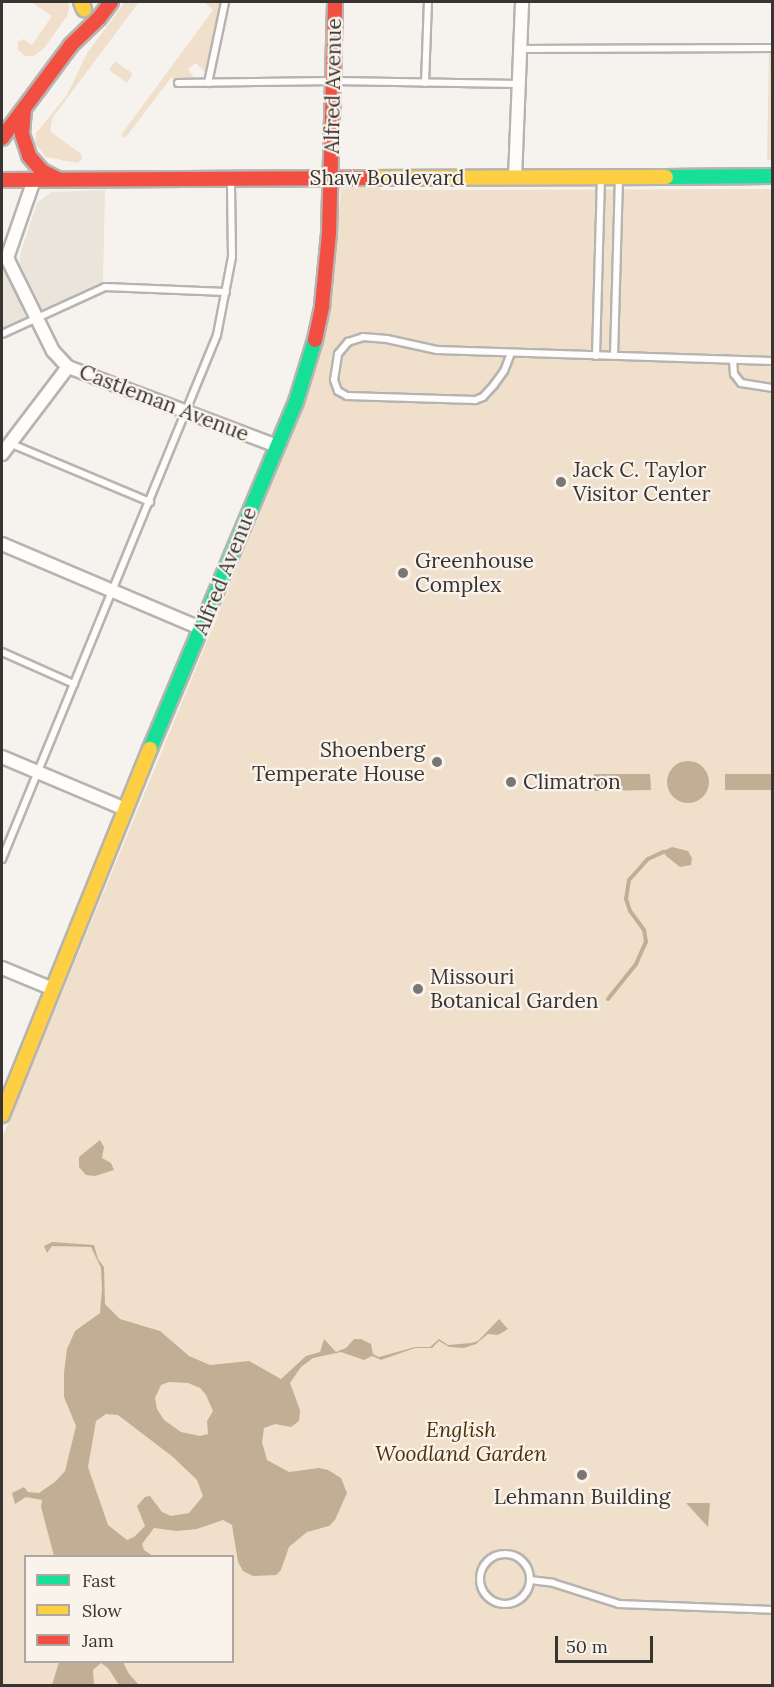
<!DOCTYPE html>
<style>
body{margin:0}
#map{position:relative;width:774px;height:1687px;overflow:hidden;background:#f6f3ee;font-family:Lora,serif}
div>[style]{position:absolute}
.built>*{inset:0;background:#ebe4da}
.green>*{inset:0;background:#f0e0cb}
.water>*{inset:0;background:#c2ae94}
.round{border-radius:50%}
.stream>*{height:4px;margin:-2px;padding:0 2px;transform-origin:2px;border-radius:2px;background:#c2ae94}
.roads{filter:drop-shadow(2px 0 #b6b4b0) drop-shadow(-2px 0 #b6b4b0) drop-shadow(0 2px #b6b4b0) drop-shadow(0 -2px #b6b4b0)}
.lane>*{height:6px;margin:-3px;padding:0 3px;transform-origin:3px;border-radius:3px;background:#fefdfc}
.lane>.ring{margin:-3px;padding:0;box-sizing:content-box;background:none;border:6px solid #fefdfc;border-radius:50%}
.street>*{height:12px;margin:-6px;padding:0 6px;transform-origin:6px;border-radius:6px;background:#fefdfc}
.fast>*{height:14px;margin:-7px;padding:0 7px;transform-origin:7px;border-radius:7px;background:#16e098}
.slow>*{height:14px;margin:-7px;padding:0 7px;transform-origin:7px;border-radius:7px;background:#ffcf43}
.jam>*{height:14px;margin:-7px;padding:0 7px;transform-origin:7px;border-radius:7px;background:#f24e42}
.dots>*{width:16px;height:16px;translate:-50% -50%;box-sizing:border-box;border:3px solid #faf3eb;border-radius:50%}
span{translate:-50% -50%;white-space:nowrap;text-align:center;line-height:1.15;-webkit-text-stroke:4.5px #faf3eb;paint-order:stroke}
.street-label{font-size:21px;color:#373431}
.poi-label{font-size:21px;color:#373431}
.left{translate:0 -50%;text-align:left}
.right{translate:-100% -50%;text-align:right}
.park-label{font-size:21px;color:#4d3103;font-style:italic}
.frame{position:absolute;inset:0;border:3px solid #373431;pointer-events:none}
.legend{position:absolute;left:24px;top:1555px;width:210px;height:108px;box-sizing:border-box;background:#faf3eb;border:2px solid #aca7a1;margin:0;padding:8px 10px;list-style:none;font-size:18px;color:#373431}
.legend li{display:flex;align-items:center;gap:12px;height:30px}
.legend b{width:30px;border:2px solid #aca7a1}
.scale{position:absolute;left:555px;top:1636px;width:98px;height:27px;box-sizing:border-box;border:3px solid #373431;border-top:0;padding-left:8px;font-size:18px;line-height:21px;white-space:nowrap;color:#373431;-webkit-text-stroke:4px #faf3eb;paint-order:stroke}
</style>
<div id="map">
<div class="built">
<div style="clip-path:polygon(105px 190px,103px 283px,42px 309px,20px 264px,20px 255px,37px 203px,51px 192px)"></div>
<div style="clip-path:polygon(2px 269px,12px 283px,26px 318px,2px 330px)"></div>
</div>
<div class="green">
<div style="clip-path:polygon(31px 2px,68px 2px,69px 9px,67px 16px,45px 47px,34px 56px,25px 56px,18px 50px,18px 42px,23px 39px,32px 45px,52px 16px)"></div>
<div style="clip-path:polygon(125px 2px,139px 2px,53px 117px,51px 124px,51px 132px,81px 154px,82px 159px,77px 163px,46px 157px,35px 144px,36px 133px,67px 95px,87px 53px)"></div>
<div style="clip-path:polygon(204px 2px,221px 2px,205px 72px,196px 63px,188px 69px,195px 79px,171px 78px,125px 138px,121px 135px,213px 10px)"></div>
<div style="clip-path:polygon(769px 52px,772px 52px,772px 160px,767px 160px)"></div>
<div style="clip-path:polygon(115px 61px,133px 74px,127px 83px,109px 70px)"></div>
<div style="clip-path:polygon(evenodd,376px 186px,382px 190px,772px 189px,772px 1685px,2px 1685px,2px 1138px,296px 426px,312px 379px,330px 304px,341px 189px,376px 186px,26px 1556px,232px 1556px,232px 1662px,26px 1662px,26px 1556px)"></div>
</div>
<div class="water">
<div class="round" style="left:667px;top:761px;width:42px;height:42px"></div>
<div style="clip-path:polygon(594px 774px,650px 774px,651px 790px,594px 791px)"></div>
<div style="clip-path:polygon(725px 774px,772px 774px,772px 790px,725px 790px)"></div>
<div style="clip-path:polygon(672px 847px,688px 851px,692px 858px,691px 865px,680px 867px,666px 856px,663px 851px)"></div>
<div style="clip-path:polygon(100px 1140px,104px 1147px,102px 1158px,111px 1163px,114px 1170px,95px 1176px,86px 1175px,79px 1167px,79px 1157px)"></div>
<div style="clip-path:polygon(evenodd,52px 1242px,94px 1245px,98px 1259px,104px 1267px,105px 1304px,120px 1319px,160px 1331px,189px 1356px,210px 1365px,249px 1361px,281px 1379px,306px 1356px,320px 1352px,324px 1339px,336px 1352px,346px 1348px,354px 1339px,361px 1339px,371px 1344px,373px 1354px,379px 1357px,415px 1347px,430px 1347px,439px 1339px,448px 1345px,471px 1343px,478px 1341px,499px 1319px,508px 1329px,498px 1335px,488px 1334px,476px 1344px,464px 1348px,449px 1347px,439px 1341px,432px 1348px,415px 1348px,381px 1360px,372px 1356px,364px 1360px,341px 1352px,313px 1358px,301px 1367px,290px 1383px,300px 1410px,299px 1421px,291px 1427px,275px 1424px,264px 1428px,262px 1442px,267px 1460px,289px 1472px,319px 1468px,328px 1470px,341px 1478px,347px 1493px,335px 1520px,329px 1526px,307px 1532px,289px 1547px,281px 1570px,276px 1575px,253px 1576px,243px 1571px,238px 1562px,232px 1525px,223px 1520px,197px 1529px,177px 1531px,154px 1528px,142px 1544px,144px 1550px,153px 1556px,54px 1556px,41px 1507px,42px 1500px,26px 1497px,15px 1504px,12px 1493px,24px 1487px,28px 1492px,39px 1493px,56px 1481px,65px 1471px,76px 1426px,64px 1397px,64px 1373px,67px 1349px,75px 1331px,100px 1313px,102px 1289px,101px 1268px,91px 1247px,52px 1246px,47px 1253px,44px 1246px,52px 1242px,169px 1382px,188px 1383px,200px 1388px,206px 1395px,213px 1411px,207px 1421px,208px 1434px,200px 1436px,181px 1432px,164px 1420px,157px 1409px,155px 1398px,161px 1385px,169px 1382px,52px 1242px,106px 1414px,118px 1415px,173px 1457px,197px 1480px,203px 1496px,189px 1513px,171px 1516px,162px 1512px,150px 1496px,145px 1497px,137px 1506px,145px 1526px,134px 1537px,127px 1540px,108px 1525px,88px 1467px,96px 1421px,106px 1414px)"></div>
<div style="clip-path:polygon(686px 1503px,710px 1503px,708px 1527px)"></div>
<div style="clip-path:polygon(59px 1662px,123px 1662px,129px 1674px,139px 1685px,119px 1685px,108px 1668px,101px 1663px,93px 1670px,94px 1685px,52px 1685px)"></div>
</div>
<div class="stream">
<div style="left:608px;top:999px;width:45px;rotate:-51.3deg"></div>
<div style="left:636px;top:964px;width:24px;rotate:-66deg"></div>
<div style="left:646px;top:942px;width:12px;rotate:-99deg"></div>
<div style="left:644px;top:930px;width:24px;rotate:-126deg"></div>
<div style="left:630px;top:911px;width:13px;rotate:-108deg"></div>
<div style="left:626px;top:899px;width:19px;rotate:-81deg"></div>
<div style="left:629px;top:880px;width:28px;rotate:-48deg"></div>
<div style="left:648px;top:859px;width:17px;rotate:-25deg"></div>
</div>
<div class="roads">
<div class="lane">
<div style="left:520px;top:49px;width:252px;rotate:-0.2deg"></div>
<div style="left:178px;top:83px;width:156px;rotate:-0.7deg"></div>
<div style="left:334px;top:81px;width:185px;rotate:0.9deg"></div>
<div style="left:208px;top:83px;width:83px;rotate:-78.1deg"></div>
<div style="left:425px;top:83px;width:81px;rotate:-87.9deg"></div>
<div style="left:2px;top:334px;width:113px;rotate:-24.5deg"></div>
<div style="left:105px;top:287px;width:121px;rotate:2.4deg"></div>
<div style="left:511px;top:353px;width:19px;rotate:111deg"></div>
<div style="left:504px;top:371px;width:17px;rotate:126deg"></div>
<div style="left:494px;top:385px;width:16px;rotate:133deg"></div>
<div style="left:483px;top:397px;width:9px;rotate:159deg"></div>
<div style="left:475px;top:400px;width:128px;rotate:-178.2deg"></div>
<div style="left:347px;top:396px;width:10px;rotate:-151deg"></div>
<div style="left:338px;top:391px;width:12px;rotate:-110deg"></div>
<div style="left:334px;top:380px;width:26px;rotate:-81deg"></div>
<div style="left:338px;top:354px;width:16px;rotate:-50deg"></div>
<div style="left:348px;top:342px;width:16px;rotate:-18deg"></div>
<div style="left:363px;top:337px;width:24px;rotate:5deg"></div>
<div style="left:387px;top:339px;width:51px;rotate:12.4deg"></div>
<div style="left:437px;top:350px;width:335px;rotate:1.9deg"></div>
<div style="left:596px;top:356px;width:178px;rotate:-88.4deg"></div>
<div style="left:614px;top:356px;width:176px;rotate:-88.4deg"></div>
<div style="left:733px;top:360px;width:14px;rotate:86deg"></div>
<div style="left:734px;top:374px;width:11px;rotate:52deg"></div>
<div style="left:741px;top:383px;width:31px;rotate:9deg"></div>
<div style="left:9px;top:443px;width:153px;rotate:22.7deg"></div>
<div style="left:2px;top:652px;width:79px;rotate:24deg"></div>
<div style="left:2px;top:859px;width:566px;rotate:-67.69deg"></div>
<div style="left:217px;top:335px;width:79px;rotate:-79.1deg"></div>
<div style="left:232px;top:257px;width:76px;rotate:-90.8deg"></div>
<div class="ring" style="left:480px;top:1554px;width:44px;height:44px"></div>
<div style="left:530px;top:1580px;width:23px;rotate:7deg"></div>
<div style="left:553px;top:1583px;width:69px;rotate:17.7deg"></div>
<div style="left:619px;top:1604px;width:153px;rotate:2.2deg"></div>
</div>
<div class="street">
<div style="left:515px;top:178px;width:176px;rotate:-87.7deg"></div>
<div style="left:34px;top:180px;width:83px;rotate:109.1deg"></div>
<div style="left:7px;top:258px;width:104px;rotate:63.7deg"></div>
<div style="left:53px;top:351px;width:22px;rotate:47deg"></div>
<div style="left:68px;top:367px;width:223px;rotate:20.7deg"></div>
<div style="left:2px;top:454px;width:109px;rotate:-52.8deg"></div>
<div style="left:2px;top:544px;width:217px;rotate:23deg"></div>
<div style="left:2px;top:757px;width:134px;rotate:22.9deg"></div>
<div style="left:2px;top:968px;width:55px;rotate:22.4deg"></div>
</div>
<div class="fast">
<div style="left:666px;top:177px;width:106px;rotate:-0.5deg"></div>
<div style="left:150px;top:749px;width:376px;rotate:-67.2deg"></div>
<div style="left:296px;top:402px;width:65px;rotate:-73deg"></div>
</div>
<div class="slow">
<div style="left:81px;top:2px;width:8px;rotate:67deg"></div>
<div style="left:368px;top:178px;width:298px;rotate:-0.2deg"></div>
<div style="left:2px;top:1115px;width:395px;rotate:-68deg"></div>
</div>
<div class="jam">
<div style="left:24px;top:110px;width:24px;rotate:95deg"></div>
<div style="left:22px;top:134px;width:23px;rotate:72deg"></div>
<div style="left:29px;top:156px;width:20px;rotate:49deg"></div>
<div style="left:42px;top:171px;width:18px;rotate:27deg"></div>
<div style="left:2px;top:138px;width:116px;rotate:-53.4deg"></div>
<div style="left:71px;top:45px;width:39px;rotate:-44deg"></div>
<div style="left:99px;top:18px;width:20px;rotate:-53deg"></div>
<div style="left:2px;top:180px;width:366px;rotate:-0.3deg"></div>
<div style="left:315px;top:340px;width:35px;rotate:-78deg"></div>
<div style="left:322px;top:306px;width:73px;rotate:-84.5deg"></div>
<div style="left:329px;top:233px;width:231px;rotate:-88.5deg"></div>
</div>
</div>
<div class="dots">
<div style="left:561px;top:482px;background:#7a7773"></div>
<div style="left:403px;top:573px;background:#7a7773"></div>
<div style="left:437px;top:762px;background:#7a7773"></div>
<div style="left:511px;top:782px;background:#7a7773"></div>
<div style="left:418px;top:989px;background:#7a7773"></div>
<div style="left:582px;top:1475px;background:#7a7773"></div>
</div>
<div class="street-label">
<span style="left:333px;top:86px;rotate:-89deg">Alfred Avenue</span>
<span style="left:387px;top:178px">Shaw Boulevard</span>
<span style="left:164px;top:403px;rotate:21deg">Castleman Avenue</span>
<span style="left:225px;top:571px;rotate:-68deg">Alfred Avenue</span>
</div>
<div class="poi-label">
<span class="left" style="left:573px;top:482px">Jack C. Taylor<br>Visitor Center</span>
<span class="left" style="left:415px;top:573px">Greenhouse<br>Complex</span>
<span class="right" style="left:425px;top:762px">Shoenberg<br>Temperate House</span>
<span class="left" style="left:523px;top:782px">Climatron</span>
<span class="left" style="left:430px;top:989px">Missouri<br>Botanical Garden</span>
<span style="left:582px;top:1497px">Lehmann Building</span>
</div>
<div class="park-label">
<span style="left:461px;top:1442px">English<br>Woodland Garden</span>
</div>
<div class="frame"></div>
<ul class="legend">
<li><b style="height:8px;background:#16e098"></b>Fast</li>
<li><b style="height:8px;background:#ffcf43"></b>Slow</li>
<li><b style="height:8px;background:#f24e42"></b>Jam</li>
</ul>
<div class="scale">50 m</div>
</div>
